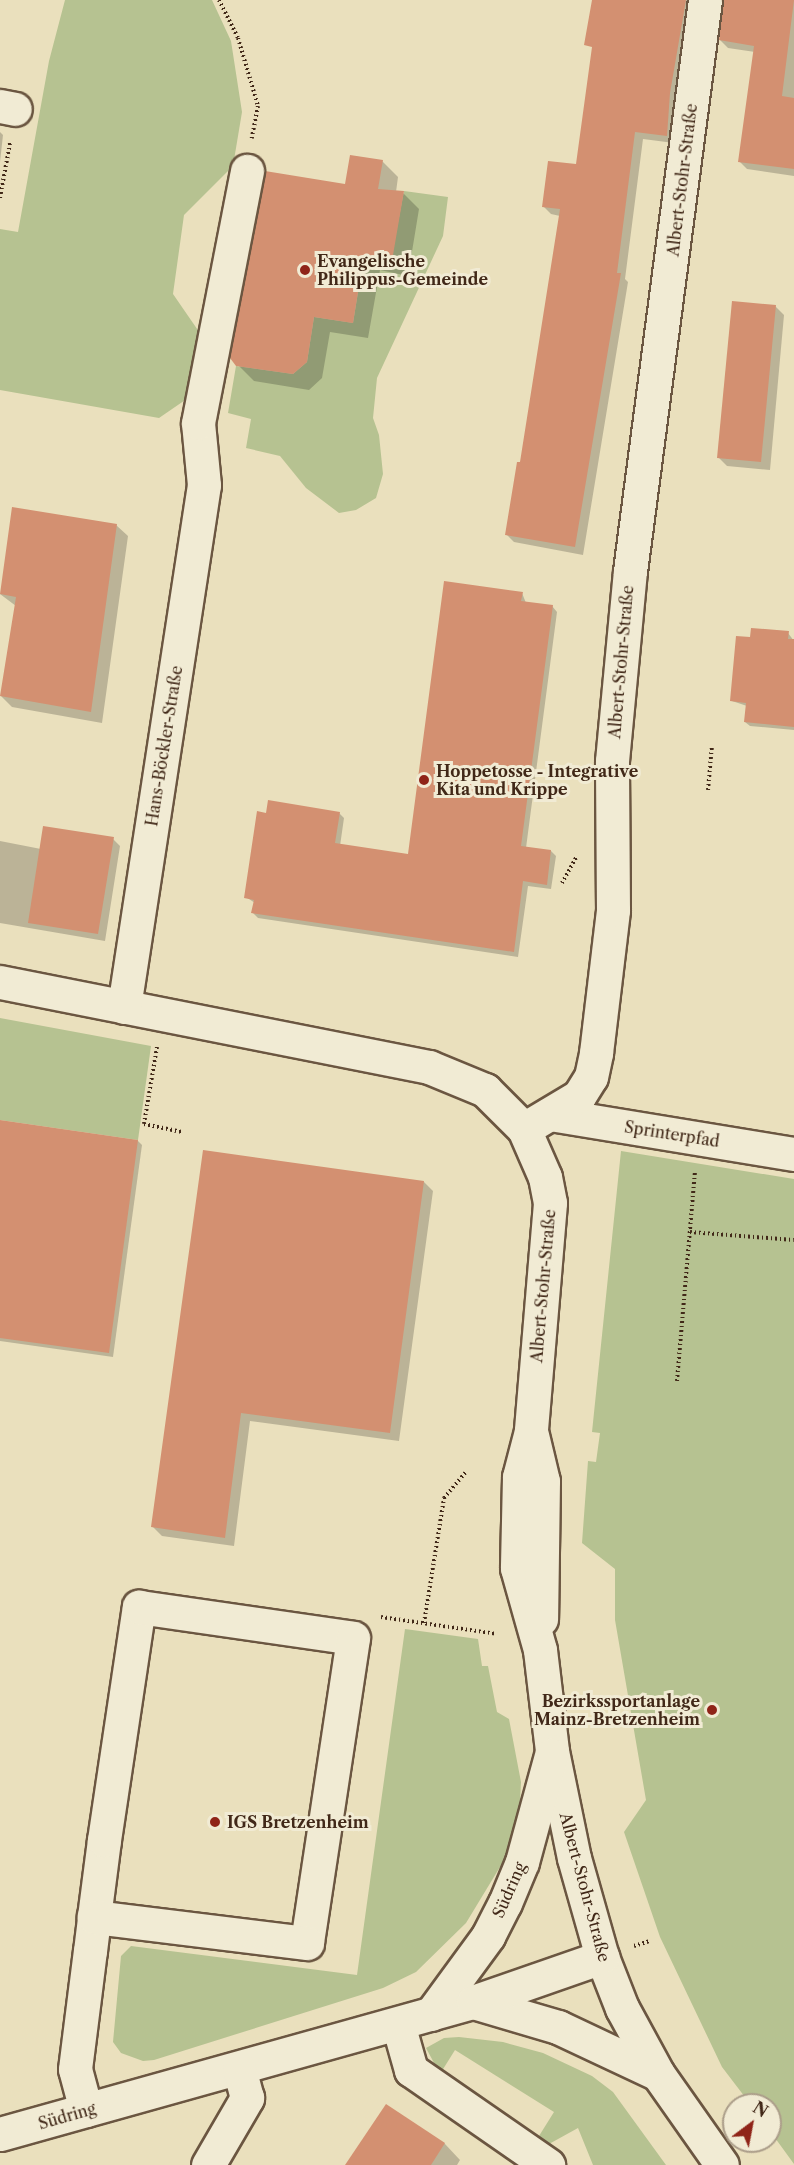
<!DOCTYPE html>
<meta charset="utf-8">
<style>
body{margin:0}
#map{position:relative;width:794px;height:2165px;overflow:hidden;background:#eae0bd;font-family:"Libre Caslon Text",serif}
div>[style]{position:absolute}
.green>*{inset:0;background:#b6c291}
.shadow>*{inset:0;background:#0003}
.building>*{inset:0;background:#d39071}
.path>*{height:4px;margin-top:-2px;transform-origin:0;background:repeating-linear-gradient(90deg,#412818 0 1.5px,transparent 0 4.5px)}
.roads{filter:drop-shadow(2px 0 #6b5641) drop-shadow(-2px 0 #6b5641) drop-shadow(0 2px #6b5641) drop-shadow(0 -2px #6b5641)}
.minor>*{height:33px;margin:-16.5px;padding:0 16.5px;transform-origin:16.5px;border-radius:16.5px;background:#f1ebd4}
.dots>*{width:16px;height:16px;translate:-50% -50%;box-sizing:border-box;border:3px solid #f1ebd4;border-radius:50%}
span{translate:-50% -50%;white-space:nowrap;text-align:center;line-height:1.15;-webkit-text-stroke:6px #f1ebd4;paint-order:stroke}
.street-label{font-size:16px;color:#412818}
.poi-label{font-size:16px;color:#412818;font-weight:700}
.left{translate:0 -50%;text-align:left}
.right{translate:-100% -50%;text-align:right}
.north{position:absolute;left:722px;top:2093px;width:60px;height:60px;box-sizing:border-box;background:#f1ebd4;border:2px solid #ab9d89;border-radius:50%;rotate:32deg;font-size:16px;font-weight:700;line-height:24px;text-align:center;color:#412818}
.north::after{content:'';display:block;margin:auto;width:21px;height:27px;background:#8f2418;clip-path:polygon(50% 0,100% 100%,50% 72%,0 100%)}
</style>
<div id="map">
<div class="green">
<div style="clip-path:polygon(65px 0,212px 0,231px 41px,242px 112px,233px 166px,184px 215px,173px 294px,204px 339px,191px 396px,159px 418px,0 390px,0 229px,18px 232px,49px 61px)"></div>
<div style="clip-path:polygon(404px 191px,448px 197px,443px 236px,377px 378px,373px 418px,379px 435px,383px 474px,376px 498px,356px 510px,339px 513px,306px 488px,280px 456px,246px 448px,251px 419px,228px 413px,236px 366px,293px 374px,307px 362px,314px 317px,353px 323px,364px 255px,391px 260px)"></div>
<div style="clip-path:polygon(0 1018px,151px 1046px,138px 1140px,0 1120px)"></div>
<div style="clip-path:polygon(621px 1151px,794px 1179px,794px 2164px,770px 2131px,770px 2105px,751px 2105px,722px 2067px,660px 1937px,624px 1832px,646px 1800px,615px 1620px,615px 1569px,582px 1543px,588px 1461px,596px 1462px,600px 1433px,592px 1432px)"></div>
<div style="clip-path:polygon(405px 1629px,478px 1639px,482px 1666px,488px 1666px,497px 1712px,509px 1719px,521px 1782px,519px 1821px,506px 1857px,466px 1923px,416px 1972px,383px 1988px,154px 2060px,143px 2061px,121px 2053px,113px 2042px,121px 1956px,131px 1946px,357px 1975px)"></div>
<div style="clip-path:polygon(459px 2037px,503px 2042px,543px 2053px,592px 2076px,613px 2092px,666px 2165px,593px 2165px,578px 2128px,549px 2144px,539px 2136px,554px 2112px,455px 2050px,440px 2074px,426px 2048px,444px 2038px)"></div>
</div>
<div class="shadow">
<div style="clip-path:polygon(643px 0,697px 0,674px 143px,643px 139px,625px 279px,628px 282px,583px 555px,514px 542px,506px 534px,521px 464px,560px 216px,551px 214px,543px 206px,577px 166px)"></div>
<div style="clip-path:polygon(724px 0,794px 0,794px 176px,747px 169px,739px 161px,755px 52px,728px 48px,720px 40px)"></div>
<div style="clip-path:polygon(0 132px,3px 135px,0 162px)"></div>
<div style="clip-path:polygon(382px 161px,398px 177px,396px 192px,403px 193px,419px 209px,408px 276px,380px 270px,368px 338px,330px 332px,322px 378px,309px 390px,254px 381px,237px 364px,346px 185px)"></div>
<div style="clip-path:polygon(775px 306px,784px 315px,770px 470px,727px 466px,718px 457px)"></div>
<div style="clip-path:polygon(116px 525px,128px 536px,102px 723px,12px 707px,1px 696px,16px 606px,0 594px)"></div>
<div style="clip-path:polygon(522px 593px,526px 603px,552px 606px,557px 612px,526px 848px,551px 851px,556px 856px,551px 889px,528px 886px,518px 957px,258px 918px,253px 913px,255px 903px,246px 897px,339px 813px,344px 818px,340px 846px,409px 855px)"></div>
<div style="clip-path:polygon(788px 633px,794px 641px,794px 730px,750px 726px,745px 722px,747px 706px,732px 701px)"></div>
<div style="clip-path:polygon(113px 839px,120px 846px,105px 941px,0 923px,0 841px,41px 849px)"></div>
<div style="clip-path:polygon(0 1122px,138px 1141px,142px 1145px,113px 1357px,0 1341px)"></div>
<div style="clip-path:polygon(204px 1152px,424px 1182px,433px 1191px,399px 1441px,250px 1421px,234px 1546px,162px 1536px,153px 1527px)"></div>
<div style="clip-path:polygon(386px 2106px,445px 2144px,460px 2160px,457px 2165px,346px 2165px)"></div>
</div>
<div class="building">
<div style="clip-path:polygon(592px 0,686px 0,670px 93px,667px 136px,635px 132px,617px 273px,621px 273px,575px 547px,505px 535px,517px 462px,520px 462px,560px 209px,542px 207px,548px 161px,576px 164px,592px 47px,584px 45px)"></div>
<div style="clip-path:polygon(723px 0,794px 0,782px 96px,794px 98px,794px 169px,738px 162px,754px 46px,719px 40px)"></div>
<div style="clip-path:polygon(350px 155px,383px 160px,378px 189px,404px 191px,392px 261px,364px 255px,353px 323px,314px 317px,307px 362px,293px 374px,236px 366px,230px 358px,265px 171px,345px 184px)"></div>
<div style="clip-path:polygon(732px 301px,776px 305px,761px 462px,717px 458px)"></div>
<div style="clip-path:polygon(12px 507px,117px 524px,91px 712px,0 696px,16px 597px,0 594px)"></div>
<div style="clip-path:polygon(444px 581px,523px 592px,521px 601px,553px 605px,521px 846px,551px 850px,547px 885px,523px 881px,514px 952px,251px 913px,254px 900px,244px 898px,257px 811px,266px 813px,268px 800px,340px 812px,335px 843px,408px 854px)"></div>
<div style="clip-path:polygon(751px 628px,789px 631px,788px 639px,794px 639px,794px 727px,744px 722px,746px 703px,730px 701px,736px 636px,750px 637px)"></div>
<div style="clip-path:polygon(43px 826px,114px 837px,98px 934px,28px 923px)"></div>
<div style="clip-path:polygon(0 1120px,138px 1140px,109px 1353px,0 1338px)"></div>
<div style="clip-path:polygon(203px 1150px,424px 1181px,390px 1433px,241px 1413px,225px 1538px,151px 1527px)"></div>
<div style="clip-path:polygon(386px 2104px,445px 2143px,431px 2165px,345px 2165px)"></div>
</div>
<div class="path">
<div style="left:219px;top:0;width:42px;rotate:63.4deg"></div>
<div style="left:238px;top:38px;width:71px;rotate:73.6deg"></div>
<div style="left:258px;top:106px;width:33px;rotate:101deg"></div>
<div style="left:0;top:198px;width:56px;rotate:-79.7deg"></div>
<div style="left:708px;top:790px;width:45px;rotate:-84.9deg"></div>
<div style="left:562px;top:883px;width:29px;rotate:-61deg"></div>
<div style="left:157px;top:1047px;width:78px;rotate:99.6deg"></div>
<div style="left:144px;top:1124px;width:40px;rotate:12deg"></div>
<div style="left:690px;top:1232px;width:104px;rotate:4.4deg"></div>
<div style="left:677px;top:1381px;width:210px;rotate:-85.1deg"></div>
<div style="left:381px;top:1617px;width:117px;rotate:8.3deg"></div>
<div style="left:424px;top:1623px;width:127px;rotate:-80.9deg"></div>
<div style="left:444px;top:1498px;width:35px;rotate:-50deg"></div>
<div style="left:634px;top:1946px;width:16px;rotate:-18deg"></div>
</div>
<div class="roads">
<div class="minor">
<div style="left:0;top:106px;width:15px;rotate:11deg"></div>
<div style="left:0;top:982px;width:437px;rotate:11.2deg"></div>
<div style="left:429px;top:1067px;width:61px;rotate:22.3deg"></div>
<div style="left:485px;top:1090px;width:55px;rotate:45deg"></div>
<div style="left:524px;top:1129px;width:52px;rotate:66.4deg"></div>
<div style="left:545px;top:1177px;width:26px;rotate:79deg"></div>
<div style="left:550px;top:1203px;width:229px;rotate:94.8deg"></div>
<div style="left:531px;top:1431px;width:48px;rotate:104.6deg"></div>
<div style="left:519px;top:1477px;width:91px;rotate:91.3deg"></div>
<div style="left:517px;top:1568px;width:85px;rotate:74.3deg"></div>
<div style="left:540px;top:1650px;width:102px;rotate:83.2deg"></div>
<div style="left:552px;top:1751px;width:109px;rotate:78.4deg"></div>
<div style="left:574px;top:1858px;width:103px;rotate:74.2deg"></div>
<div style="left:602px;top:1957px;width:55px;rotate:68.6deg"></div>
<div style="left:622px;top:2008px;width:75px;rotate:61.4deg"></div>
<div style="left:658px;top:2074px;width:111px;rotate:54.9deg"></div>
<div style="left:124px;top:1007px;width:528px;rotate:-81.29deg"></div>
<div style="left:204px;top:485px;width:62px;rotate:-95.5deg"></div>
<div style="left:198px;top:423px;width:257px;rotate:-79deg"></div>
<div style="left:550px;top:1114px;width:247px;rotate:9.3deg"></div>
<div style="left:524px;top:1129px;width:64px;rotate:-31deg"></div>
<div style="left:579px;top:1096px;width:22px;rotate:-58deg"></div>
<div style="left:591px;top:1077px;width:25px;rotate:-78deg"></div>
<div style="left:596px;top:1053px;width:144px;rotate:-83.2deg"></div>
<div style="left:613px;top:910px;width:149px;rotate:-90.4deg"></div>
<div style="left:612px;top:761px;width:191px;rotate:-84.6deg"></div>
<div style="left:630px;top:571px;width:576px;rotate:-82.52deg"></div>
<div style="left:532px;top:1435px;width:47px;rotate:76.6deg"></div>
<div style="left:543px;top:1481px;width:138px;rotate:90.8deg"></div>
<div style="left:473px;top:2002px;width:89px;rotate:16.4deg"></div>
<div style="left:558px;top:2027px;width:110px;rotate:25.2deg"></div>
<div style="left:431px;top:2014px;width:97px;rotate:-53.8deg"></div>
<div style="left:488px;top:1936px;width:37px;rotate:-63deg"></div>
<div style="left:505px;top:1903px;width:44px;rotate:-67.5deg"></div>
<div style="left:522px;top:1862px;width:111px;rotate:-74.8deg"></div>
<div style="left:398px;top:2024px;width:48px;rotate:74.2deg"></div>
<div style="left:411px;top:2070px;width:167px;rotate:34.7deg"></div>
<div style="left:86px;top:2110px;width:42px;rotate:-105deg"></div>
<div style="left:75px;top:2069px;width:119px;rotate:-82.8deg"></div>
<div style="left:90px;top:1951px;width:34px;rotate:-83deg"></div>
<div style="left:94px;top:1917px;width:78px;rotate:-82.6deg"></div>
<div style="left:104px;top:1840px;width:236px;rotate:-81.5deg"></div>
<div style="left:139px;top:1607px;width:216px;rotate:8.2deg"></div>
<div style="left:353px;top:1638px;width:308px;rotate:98.6deg"></div>
<div style="left:307px;top:1943px;width:215px;rotate:-173deg"></div>
<div style="left:0;top:2134px;width:491px;rotate:-15.6deg"></div>
<div style="left:473px;top:2002px;width:137px;rotate:-19.2deg"></div>
<div style="left:208px;top:2165px;width:78px;rotate:-59.8deg"></div>
<div style="left:247px;top:2098px;width:30px;rotate:-105deg"></div>
</div>
</div>
<div class="dots">
<div style="left:305px;top:270px;background:#8f2418"></div>
<div style="left:424px;top:780px;background:#8f2418"></div>
<div style="left:712px;top:1710px;background:#8f2418"></div>
<div style="left:215px;top:1822px;background:#8f2418"></div>
</div>
<div class="street-label">
<span style="left:682px;top:180px;rotate:-83deg">Albert-Stohr-Straße</span>
<span style="left:621px;top:662px;rotate:-85deg">Albert-Stohr-Straße</span>
<span style="left:164px;top:746px;rotate:-81deg">Hans-Böckler-Straße</span>
<span style="left:672px;top:1134px;rotate:9deg">Sprinterpfad</span>
<span style="left:543px;top:1286px;rotate:-85deg">Albert-Stohr-Straße</span>
<span style="left:585px;top:1887px;rotate:75deg">Albert-Stohr-Straße</span>
<span style="left:509px;top:1890px;rotate:-66deg">Südring</span>
<span style="left:67px;top:2116px;rotate:-16deg">Südring</span>
</div>
<div class="poi-label">
<span class="left" style="left:317px;top:270px">Evangelische<br>Philippus-Gemeinde</span>
<span class="left" style="left:436px;top:780px">Hoppetosse - Integrative<br>Kita und Krippe</span>
<span class="right" style="left:700px;top:1710px">Bezirkssportanlage<br>Mainz-Bretzenheim</span>
<span class="left" style="left:227px;top:1822px">IGS Bretzenheim</span>
</div>
<div class="north">N</div>
</div>
